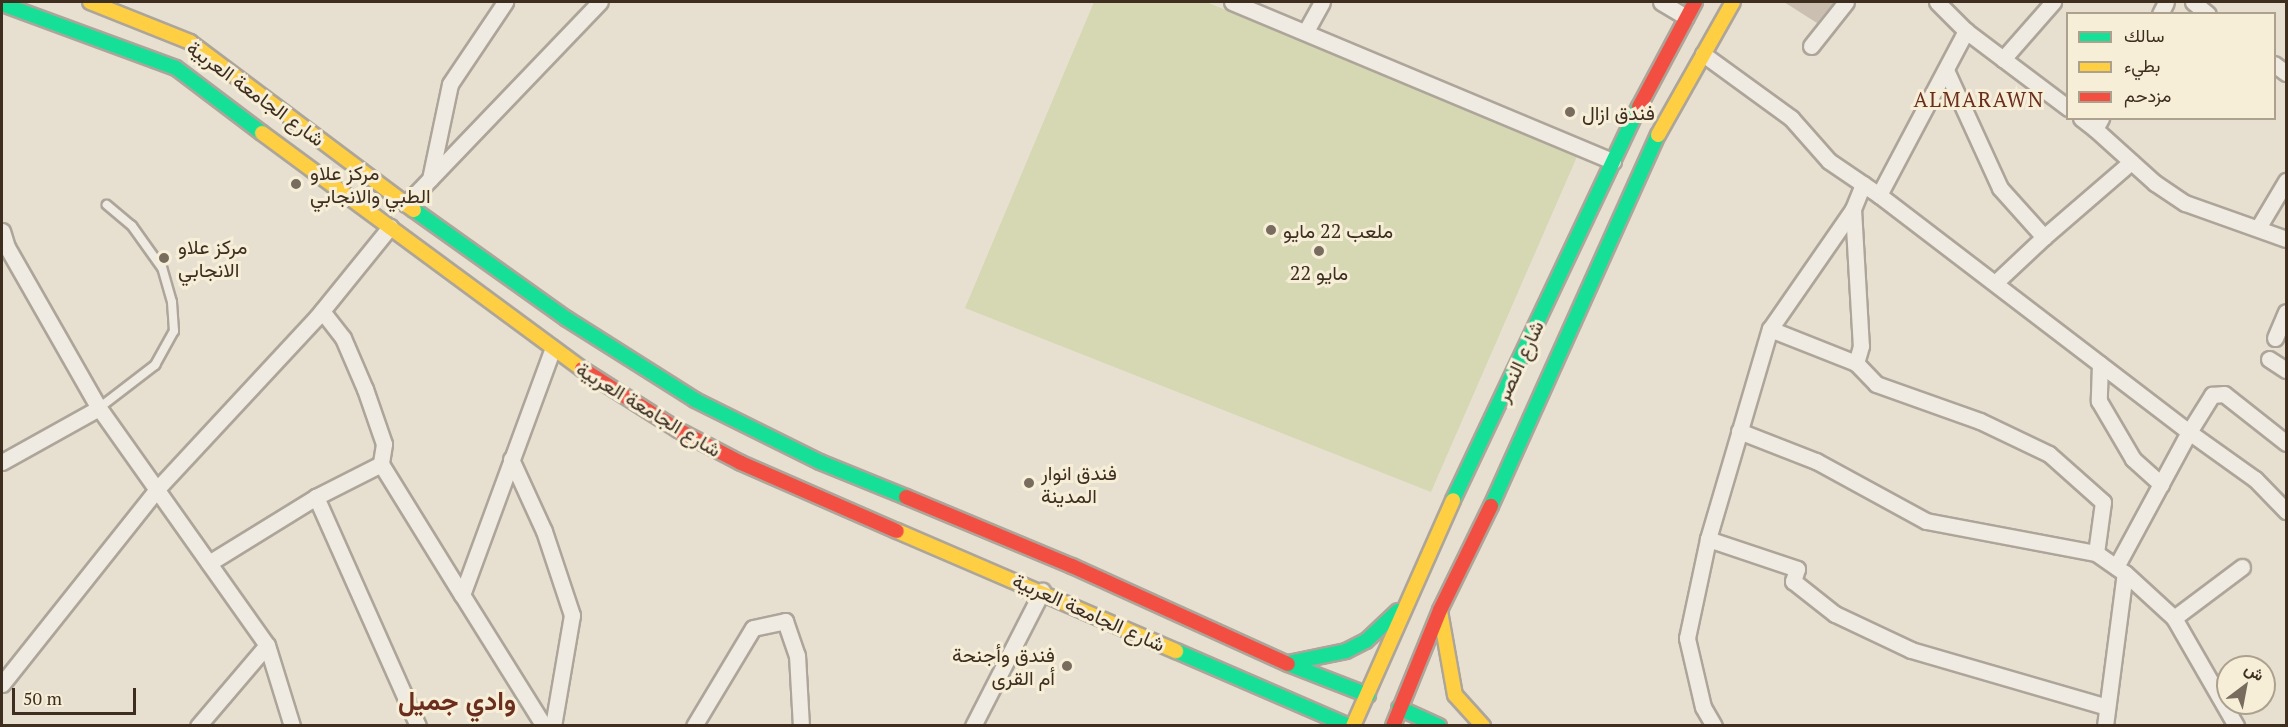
<!DOCTYPE html>
<meta charset="utf-8">
<style>
body{margin:0}
#map{position:relative;width:2288px;height:727px;overflow:hidden;background:#e7e0d1;font-family:"PT Serif",Vazirmatn,serif}
div>[style]{position:absolute}
.green>*{inset:0;background:#d6d7b3}
.building>*{inset:0;background:#cbbfb2}
.roads{filter:drop-shadow(2px 0 #ada599) drop-shadow(-2px 0 #ada599) drop-shadow(0 2px #ada599) drop-shadow(0 -2px #ada599)}
.lane>*{height:8px;margin:-4px;padding:0 4px;transform-origin:4px;border-radius:4px;background:#efebe3}
.street>*{height:15px;margin:-7.5px;padding:0 7.5px;transform-origin:7.5px;border-radius:7.5px;background:#efebe3}
.fast>*{height:14px;margin:-7px;padding:0 7px;transform-origin:7px;border-radius:7px;background:#16e098}
.slow>*{height:14px;margin:-7px;padding:0 7px;transform-origin:7px;border-radius:7px;background:#ffcf43}
.jam>*{height:14px;margin:-7px;padding:0 7px;transform-origin:7px;border-radius:7px;background:#f24e42}
.dots>*{width:16px;height:16px;translate:-50% -50%;box-sizing:border-box;border:3px solid #f7eed8;border-radius:50%}
span{translate:-50% -50%;white-space:nowrap;text-align:center;line-height:1.15;-webkit-text-stroke:6px #f7eed8;paint-order:stroke}
.street-label{font-size:20px;color:#3d2e20}
.poi-label{font-size:20px;color:#3d2e20}
.left{translate:0 -50%;text-align:left}
.right{translate:-100% -50%;text-align:right}
.neighbourhood-label{font-size:21px;color:#6b2e1e;letter-spacing:1.5px}
.district-label{font-size:26px;color:#6b2e1e;font-weight:700}
.frame{position:absolute;inset:0;border:3px solid #3d2e20;pointer-events:none}
.legend{position:absolute;left:2066px;top:12px;width:210px;height:108px;box-sizing:border-box;background:#f7eed8;border:2px solid #ada18e;margin:0;padding:8px 10px;list-style:none;font-size:18px;color:#3d2e20}
.legend li{display:flex;align-items:center;gap:12px;height:30px}
.legend b{width:30px;border:2px solid #ada18e}
.north{position:absolute;left:2216px;top:655px;width:60px;height:60px;box-sizing:border-box;background:#f7eed8;border:2px solid #ada18e;border-radius:50%;rotate:32deg;font-size:16px;font-weight:700;line-height:24px;text-align:center;color:#3d2e20}
.north::after{content:'';display:block;margin:auto;width:21px;height:27px;background:#786c5e;clip-path:polygon(50% 0,100% 100%,50% 72%,0 100%)}
.scale{position:absolute;left:12px;top:688px;width:124px;height:27px;box-sizing:border-box;border:3px solid #3d2e20;border-top:0;padding-left:8px;font-size:18px;line-height:21px;white-space:nowrap;color:#3d2e20;-webkit-text-stroke:4px #f7eed8;paint-order:stroke}
</style>
<div id="map">
<div class="green">
<div style="clip-path:polygon(1094px 2px,1206px 2px,1579px 152px,1431px 492px,965px 308px)"></div>
</div>
<div class="building">
<div style="clip-path:polygon(1784px 2px,1834px 2px,1817px 23px)"></div>
</div>
<div class="roads">
<div class="lane">
<div style="left:99px;top:408px;width:71px;rotate:-37.5deg"></div>
<div style="left:155px;top:365px;width:39px;rotate:-61deg"></div>
<div style="left:174px;top:331px;width:29px;rotate:-94deg"></div>
<div style="left:172px;top:302px;width:35px;rotate:-106deg"></div>
<div style="left:162px;top:268px;width:52px;rotate:-125.5deg"></div>
<div style="left:132px;top:226px;width:33px;rotate:-140deg"></div>
</div>
<div class="street">
<div style="left:1232px;top:2px;width:413px;rotate:22.7deg"></div>
<div style="left:1661px;top:2px;width:29px;rotate:31deg"></div>
<div style="left:1937px;top:2px;width:41px;rotate:45deg"></div>
<div style="left:1966px;top:31px;width:128px;rotate:37deg"></div>
<div style="left:2193px;top:2px;width:19px;rotate:39deg"></div>
<div style="left:2160px;top:14px;width:13px;rotate:-63deg"></div>
<div style="left:1306px;top:31px;width:33px;rotate:-61deg"></div>
<div style="left:1811px;top:46px;width:56px;rotate:-51.5deg"></div>
<div style="left:1703px;top:54px;width:109px;rotate:36deg"></div>
<div style="left:1791px;top:118px;width:57px;rotate:48.5deg"></div>
<div style="left:1829px;top:161px;width:60px;rotate:34.2deg"></div>
<div style="left:1879px;top:195px;width:186px;rotate:-62.1deg"></div>
<div style="left:2003px;top:59px;width:76px;rotate:-48.7deg"></div>
<div style="left:2274px;top:64px;width:15px;rotate:37deg"></div>
<div style="left:1946px;top:70px;width:130px;rotate:65.4deg"></div>
<div style="left:2000px;top:188px;width:66px;rotate:48.1deg"></div>
<div style="left:2044px;top:237px;width:67px;rotate:136.8deg"></div>
<div style="left:2081px;top:118px;width:18px;rotate:38deg"></div>
<div style="left:2095px;top:129px;width:13px;rotate:-61deg"></div>
<div style="left:2095px;top:129px;width:81px;rotate:42deg"></div>
<div style="left:2155px;top:183px;width:36px;rotate:34deg"></div>
<div style="left:2185px;top:203px;width:107px;rotate:19.6deg"></div>
<div style="left:430px;top:179px;width:97px;rotate:-78.1deg"></div>
<div style="left:450px;top:84px;width:99px;rotate:-56.1deg"></div>
<div style="left:1879px;top:195px;width:390px;rotate:37.4deg"></div>
<div style="left:2189px;top:432px;width:44px;rotate:-58.1deg"></div>
<div style="left:2212px;top:395px;width:12px;rotate:-5deg"></div>
<div style="left:2224px;top:394px;width:79px;rotate:38.3deg"></div>
<div style="left:406px;top:204px;width:280px;rotate:-46.2deg"></div>
<div style="left:1853px;top:209px;width:137px;rotate:86.7deg"></div>
<div style="left:1861px;top:346px;width:18px;rotate:106deg"></div>
<div style="left:2258px;top:228px;width:55px;rotate:-59.2deg"></div>
<div style="left:2px;top:231px;width:17px;rotate:73deg"></div>
<div style="left:7px;top:247px;width:185px;rotate:60.3deg"></div>
<div style="left:99px;top:408px;width:291px;rotate:54.7deg"></div>
<div style="left:267px;top:645px;width:85px;rotate:72.8deg"></div>
<div style="left:2044px;top:237px;width:115px;rotate:-40.8deg"></div>
<div style="left:322px;top:311px;width:34px;rotate:52deg"></div>
<div style="left:343px;top:338px;width:56px;rotate:66.7deg"></div>
<div style="left:365px;top:389px;width:58px;rotate:70.9deg"></div>
<div style="left:384px;top:444px;width:20px;rotate:99deg"></div>
<div style="left:1770px;top:329px;width:92px;rotate:21.6deg"></div>
<div style="left:1856px;top:363px;width:29px;rotate:46deg"></div>
<div style="left:1876px;top:384px;width:110px;rotate:19.6deg"></div>
<div style="left:1980px;top:421px;width:76px;rotate:25.6deg"></div>
<div style="left:2049px;top:454px;width:72px;rotate:41.6deg"></div>
<div style="left:2103px;top:502px;width:51px;rotate:97.8deg"></div>
<div style="left:2275px;top:338px;width:28px;rotate:-67deg"></div>
<div style="left:2269px;top:359px;width:20px;rotate:33deg"></div>
<div style="left:2100px;top:364px;width:37px;rotate:92deg"></div>
<div style="left:2099px;top:401px;width:67px;rotate:59.6deg"></div>
<div style="left:2133px;top:459px;width:38px;rotate:42deg"></div>
<div style="left:1739px;top:431px;width:83px;rotate:21.3deg"></div>
<div style="left:1816px;top:461px;width:125px;rotate:28.6deg"></div>
<div style="left:1926px;top:521px;width:173px;rotate:10.7deg"></div>
<div style="left:2096px;top:553px;width:35px;rotate:35deg"></div>
<div style="left:511px;top:459px;width:79px;rotate:65.4deg"></div>
<div style="left:544px;top:531px;width:89px;rotate:71.6deg"></div>
<div style="left:572px;top:615px;width:113px;rotate:99.7deg"></div>
<div style="left:2px;top:462px;width:111px;rotate:-29.1deg"></div>
<div style="left:1708px;top:539px;width:94px;rotate:18.6deg"></div>
<div style="left:1797px;top:569px;width:13px;rotate:108deg"></div>
<div style="left:1793px;top:581px;width:53px;rotate:38.2deg"></div>
<div style="left:1835px;top:614px;width:84px;rotate:25.3deg"></div>
<div style="left:1911px;top:650px;width:204px;rotate:16.2deg"></div>
<div style="left:209px;top:563px;width:126px;rotate:-31.7deg"></div>
<div style="left:2116px;top:567px;width:153px;rotate:-61.6deg"></div>
<div style="left:2189px;top:432px;width:81px;rotate:35.5deg"></div>
<div style="left:2255px;top:479px;width:45px;rotate:45.9deg"></div>
<div style="left:2174px;top:618px;width:85px;rotate:-36.9deg"></div>
<div style="left:2px;top:684px;width:251px;rotate:-51.5deg"></div>
<div style="left:158px;top:488px;width:233px;rotate:-47.1deg"></div>
<div style="left:317px;top:317px;width:116px;rotate:-51deg"></div>
<div style="left:198px;top:726px;width:106px;rotate:-49.6deg"></div>
<div style="left:418px;top:726px;width:251px;rotate:-114deg"></div>
<div style="left:316px;top:497px;width:73px;rotate:-26.9deg"></div>
<div style="left:381px;top:464px;width:154px;rotate:58.3deg"></div>
<div style="left:544px;top:726px;width:155px;rotate:-122deg"></div>
<div style="left:462px;top:595px;width:261px;rotate:-69.8deg"></div>
<div style="left:694px;top:726px;width:114px;rotate:-59deg"></div>
<div style="left:753px;top:628px;width:33px;rotate:-12deg"></div>
<div style="left:785px;top:621px;width:36px;rotate:71deg"></div>
<div style="left:797px;top:655px;width:71px;rotate:86.8deg"></div>
<div style="left:973px;top:726px;width:152px;rotate:-62.9deg"></div>
<div style="left:1714px;top:726px;width:22px;rotate:-120deg"></div>
<div style="left:1703px;top:707px;width:71px;rotate:-103.1deg"></div>
<div style="left:1687px;top:638px;width:101px;rotate:-78deg"></div>
<div style="left:1708px;top:539px;width:219px;rotate:-73.6deg"></div>
<div style="left:1770px;top:329px;width:146px;rotate:-55.3deg"></div>
<div style="left:1853px;top:209px;width:27px;rotate:-68deg"></div>
<div style="left:2105px;top:726px;width:154px;rotate:-82.6deg"></div>
<div style="left:2125px;top:573px;width:67px;rotate:42.6deg"></div>
<div style="left:2174px;top:618px;width:125px;rotate:60.1deg"></div>
</div>
<div class="fast">
<div style="left:2px;top:4px;width:185px;rotate:20.2deg"></div>
<div style="left:176px;top:68px;width:108px;rotate:37.1deg"></div>
<div style="left:414px;top:210px;width:188px;rotate:35.5deg"></div>
<div style="left:567px;top:319px;width:151px;rotate:32.3deg"></div>
<div style="left:695px;top:400px;width:140px;rotate:26.4deg"></div>
<div style="left:820px;top:462px;width:93px;rotate:22.1deg"></div>
<div style="left:1453px;top:500px;width:435px;rotate:-64.7deg"></div>
<div style="left:1491px;top:506px;width:407px;rotate:-65.8deg"></div>
<div style="left:1176px;top:651px;width:189px;rotate:23.4deg"></div>
<div style="left:1288px;top:663px;width:59px;rotate:-11.7deg"></div>
<div style="left:1346px;top:651px;width:22px;rotate:-27deg"></div>
<div style="left:1366px;top:641px;width:44px;rotate:-43.2deg"></div>
<div style="left:1288px;top:664px;width:86px;rotate:21.2deg"></div>
<div style="left:1399px;top:708px;width:44px;rotate:24.2deg"></div>
</div>
<div class="slow">
<div style="left:90px;top:2px;width:108px;rotate:21.8deg"></div>
<div style="left:190px;top:42px;width:280px;rotate:36.9deg"></div>
<div style="left:262px;top:133px;width:398px;rotate:36.4deg"></div>
<div style="left:1658px;top:135px;width:153px;rotate:-60.6deg"></div>
<div style="left:897px;top:531px;width:304px;rotate:23.3deg"></div>
<div style="left:1440px;top:611px;width:85px;rotate:79.9deg"></div>
<div style="left:1455px;top:695px;width:42px;rotate:47.9deg"></div>
<div style="left:1353px;top:726px;width:247px;rotate:-66.1deg"></div>
</div>
<div class="jam">
<div style="left:1639px;top:107px;width:119px;rotate:-61.9deg"></div>
<div style="left:582px;top:369px;width:114px;rotate:32.4deg"></div>
<div style="left:678px;top:430px;width:71px;rotate:27.6deg"></div>
<div style="left:741px;top:463px;width:170px;rotate:23.6deg"></div>
<div style="left:906px;top:497px;width:180px;rotate:22.6deg"></div>
<div style="left:1072px;top:566px;width:237px;rotate:24.4deg"></div>
<div style="left:1393px;top:726px;width:125px;rotate:-67.9deg"></div>
<div style="left:1440px;top:610px;width:116px;rotate:-63.9deg"></div>
</div>
</div>
<div class="dots">
<div style="left:1570px;top:112px;background:#786c5e"></div>
<div style="left:296px;top:184px;background:#786c5e"></div>
<div style="left:1271px;top:230px;background:#786c5e"></div>
<div style="left:1319px;top:251px;background:#786c5e"></div>
<div style="left:164px;top:258px;background:#786c5e"></div>
<div style="left:1029px;top:483px;background:#786c5e"></div>
<div style="left:1067px;top:666px;background:#786c5e"></div>
</div>
<div class="street-label">
<span style="left:256px;top:93px;rotate:36deg">شارع الجامعة العربية</span>
<span style="left:1519px;top:361px;rotate:-65deg">شارع النصر</span>
<span style="left:649px;top:409px;rotate:31deg">شارع الجامعة العربية</span>
<span style="left:1089px;top:612px;rotate:24deg">شارع الجامعة العربية</span>
</div>
<div class="poi-label">
<span class="left" style="left:1582px;top:112px">فندق ازال</span>
<span class="left" style="left:310px;top:184px">مركز علاو<br>الطبي والانجابي</span>
<span class="left" style="left:1283px;top:230px">ملعب 22 مايو</span>
<span class="left" style="left:178px;top:258px">مركز علاو<br>الانجابي</span>
<span style="left:1319px;top:272px">22 مايو</span>
<span class="left" style="left:1041px;top:484px">فندق انوار<br>المدينة</span>
<span class="right" style="left:1055px;top:666px">فندق وأجنحة<br>أم القرى</span>
</div>
<div class="neighbourhood-label">
<span style="left:1979px;top:99px">ALMARAWN</span>
</div>
<div class="district-label">
<span style="left:457px;top:701px">وادي جميل</span>
</div>
<div class="frame"></div>
<ul class="legend">
<li><b style="height:8px;background:#16e098"></b>سالك</li>
<li><b style="height:8px;background:#ffcf43"></b>بطيء</li>
<li><b style="height:8px;background:#f24e42"></b>مزدحم</li>
</ul>
<div class="north">ش</div>
<div class="scale">50 m</div>
</div>
